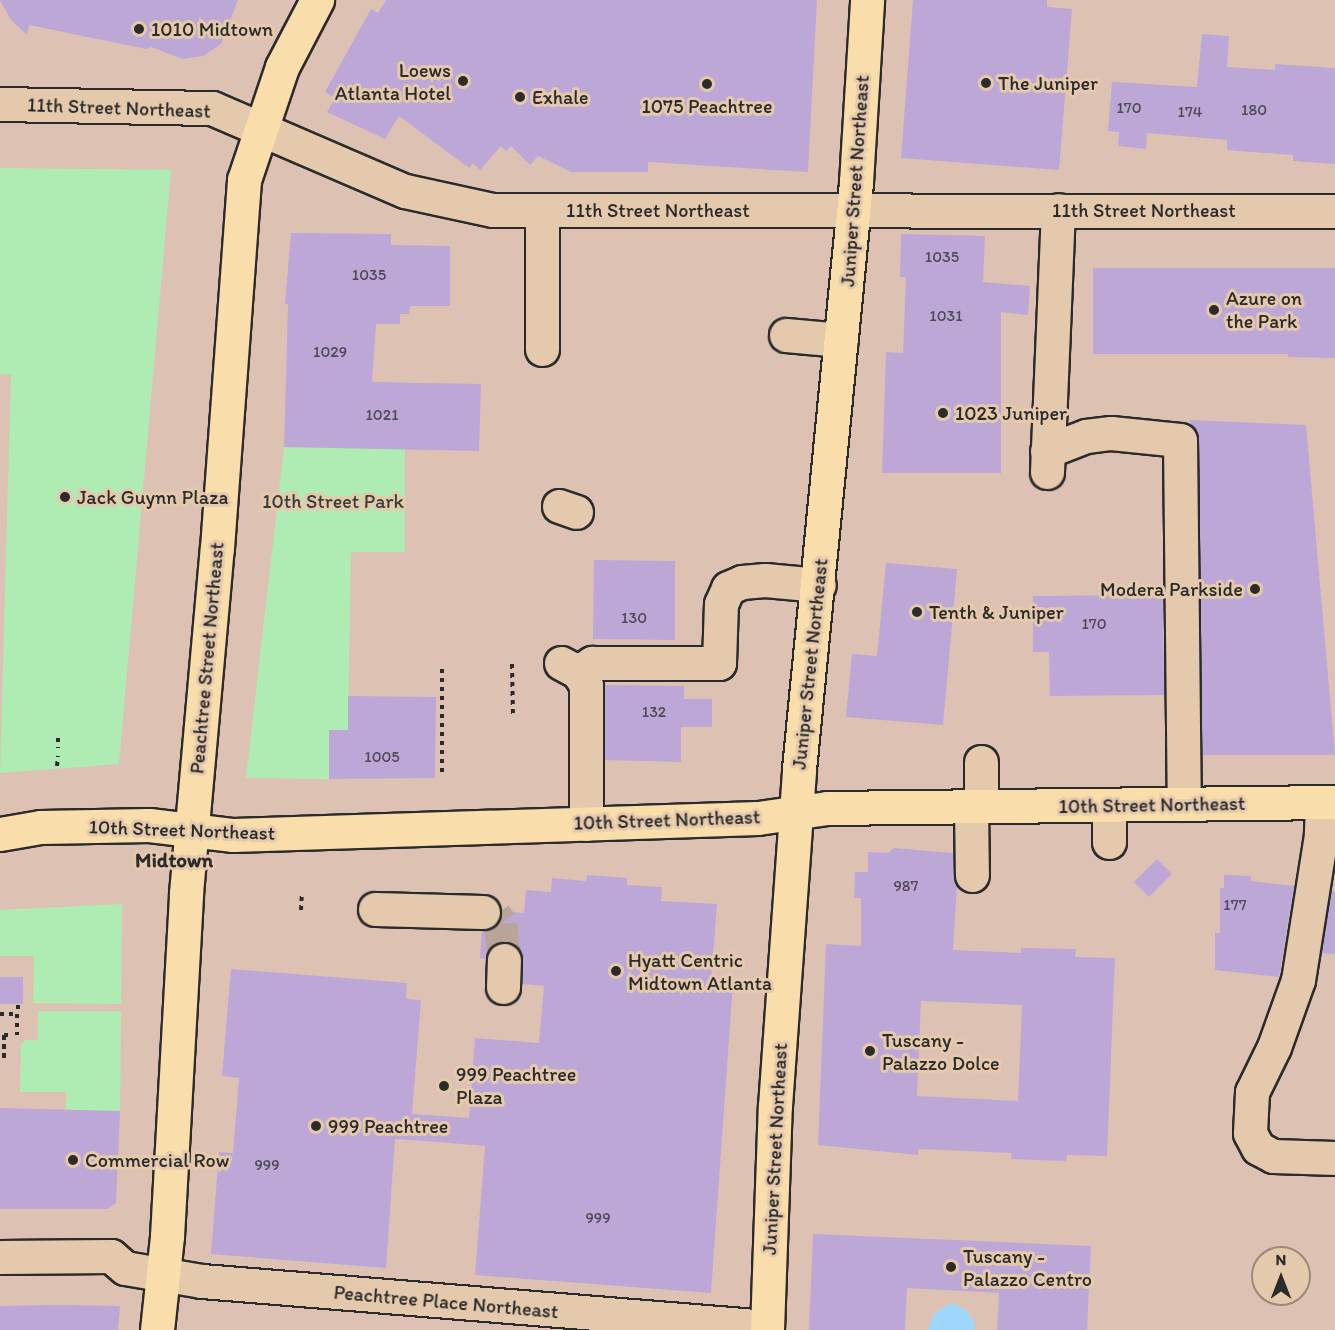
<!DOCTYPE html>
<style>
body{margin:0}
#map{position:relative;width:1335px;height:1330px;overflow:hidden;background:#ddc2b4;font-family:Itim,sans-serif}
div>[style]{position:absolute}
.green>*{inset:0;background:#afecb3}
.water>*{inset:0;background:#9dd7fd}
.building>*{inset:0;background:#bca7d6}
.minor-tunnel>*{height:33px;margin-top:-16.5px;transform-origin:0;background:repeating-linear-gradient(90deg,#b9a499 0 33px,transparent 0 49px)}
.path>*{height:4px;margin-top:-2px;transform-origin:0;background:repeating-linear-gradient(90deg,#2b2b2b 0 4.5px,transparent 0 9px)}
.roads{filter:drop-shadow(2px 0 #2b2b2b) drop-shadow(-2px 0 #2b2b2b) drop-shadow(0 2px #2b2b2b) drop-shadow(0 -2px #2b2b2b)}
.minor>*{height:33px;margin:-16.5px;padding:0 16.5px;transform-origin:16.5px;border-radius:16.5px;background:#e5c9ac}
.major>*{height:33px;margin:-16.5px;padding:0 16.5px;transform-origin:16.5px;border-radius:16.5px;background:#f9deab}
.dots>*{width:16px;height:16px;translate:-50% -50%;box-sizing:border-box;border:3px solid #e5c9ac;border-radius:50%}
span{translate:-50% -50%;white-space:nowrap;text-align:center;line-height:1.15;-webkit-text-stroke:6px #e5c9ac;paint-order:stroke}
.number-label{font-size:16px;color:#4f4a56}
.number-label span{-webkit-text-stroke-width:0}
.poi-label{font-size:20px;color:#2b2b2b}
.left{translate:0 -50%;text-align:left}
.right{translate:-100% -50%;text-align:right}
.street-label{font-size:20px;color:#2b2b2b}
.park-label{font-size:20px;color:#383e39}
.neighbourhood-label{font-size:21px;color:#2b2b2b;font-weight:700}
.north{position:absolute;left:1251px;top:1246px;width:60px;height:60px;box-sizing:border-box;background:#e5c9ac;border:2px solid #9b8a78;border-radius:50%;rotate:0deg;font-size:16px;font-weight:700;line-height:24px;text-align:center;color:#2b2b2b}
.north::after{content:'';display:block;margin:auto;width:21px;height:27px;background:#2b2b2b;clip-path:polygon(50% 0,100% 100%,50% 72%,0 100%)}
</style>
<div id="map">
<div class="green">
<div style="clip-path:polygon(0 168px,171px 170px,119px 764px,0 773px,11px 375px,0 374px)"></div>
<div style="clip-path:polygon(284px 447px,405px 449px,405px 552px,351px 552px,348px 730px,329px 731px,329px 779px,246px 778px)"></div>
<div style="clip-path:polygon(122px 904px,121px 1004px,33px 1003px,34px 956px,0 956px,0 910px)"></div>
<div style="clip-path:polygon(38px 1011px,121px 1011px,120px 1111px,66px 1110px,66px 1092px,20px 1092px,21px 1045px,25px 1040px,38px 1040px)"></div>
</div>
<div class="water">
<div style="clip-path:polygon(951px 1303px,964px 1309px,975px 1322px,974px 1330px,928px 1330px,934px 1314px)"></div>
</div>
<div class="building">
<div style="clip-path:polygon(0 0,238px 0,221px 44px,203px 56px,183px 59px,151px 47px,146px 49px,29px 25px,27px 35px,11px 20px)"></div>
<div style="clip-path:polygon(386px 0,817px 0,808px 172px,648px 162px,648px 172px,571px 172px,538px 156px,530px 165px,511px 146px,506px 151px,501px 146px,480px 170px,473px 163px,469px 168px,399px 116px,385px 139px,327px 112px,335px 98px,325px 92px,371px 9px,378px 13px)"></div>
<div style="clip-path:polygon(913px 0,1047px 0,1047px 7px,1072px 9px,1059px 170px,901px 158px)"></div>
<div style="clip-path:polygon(1202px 34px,1229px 36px,1227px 67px,1275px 70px,1275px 64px,1335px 68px,1335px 164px,1293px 161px,1293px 155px,1227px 150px,1227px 140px,1147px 133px,1146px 149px,1118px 146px,1119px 132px,1108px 131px,1112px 82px,1197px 87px)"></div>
<div style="clip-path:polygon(291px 233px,391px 234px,391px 245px,450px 246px,450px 306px,410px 306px,409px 314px,400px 314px,400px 324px,376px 324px,372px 382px,481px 384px,479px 451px,284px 447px,288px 304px,285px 304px)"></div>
<div style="clip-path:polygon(901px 234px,985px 236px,983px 282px,1030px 286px,1028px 315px,1001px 312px,1001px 473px,882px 473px,886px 352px,903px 353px,906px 277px,900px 277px)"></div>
<div style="clip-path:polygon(1093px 268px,1335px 268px,1335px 358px,1288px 357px,1288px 354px,1093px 354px)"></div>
<div style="clip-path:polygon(1189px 420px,1306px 425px,1335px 755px,1202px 755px,1199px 440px)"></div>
<div style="clip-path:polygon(594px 560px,675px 561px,675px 640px,593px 639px)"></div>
<div style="clip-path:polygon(886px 563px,957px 569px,943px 725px,846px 717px,852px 654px,877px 656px)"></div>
<div style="clip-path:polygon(1163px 595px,1164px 695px,1050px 696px,1049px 652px,1033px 652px,1033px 596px)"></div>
<div style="clip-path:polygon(605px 685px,684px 686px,684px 699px,712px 699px,712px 727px,681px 727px,681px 762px,605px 760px)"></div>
<div style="clip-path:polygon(348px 696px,436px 697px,435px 778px,329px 779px,329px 730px,348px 730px)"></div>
<div style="clip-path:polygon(evenodd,894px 848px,953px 853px,957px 886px,953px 950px,1021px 953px,1021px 948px,1076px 949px,1075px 957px,1115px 958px,1107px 1156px,1067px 1155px,1066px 1161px,1011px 1159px,1012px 1153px,918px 1149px,918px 1155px,818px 1145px,826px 944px,861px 946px,861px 898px,854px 898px,855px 872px,868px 872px,868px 852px,888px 853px,894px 848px,921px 1001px,1022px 1005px,1018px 1101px,917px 1096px,921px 1001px)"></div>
<div style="clip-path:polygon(1157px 859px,1172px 874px,1149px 897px,1134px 882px)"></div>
<div style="clip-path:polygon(587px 875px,627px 878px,627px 885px,662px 887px,661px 901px,717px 904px,711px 981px,733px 983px,711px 1293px,475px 1275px,485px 1146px,438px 1142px,395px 1139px,386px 1268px,211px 1254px,219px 1152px,233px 1153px,239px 1078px,222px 1076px,231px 969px,407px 983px,406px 999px,421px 1000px,412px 1114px,469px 1118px,475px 1038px,539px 1043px,544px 986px,522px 984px,523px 960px,513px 944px,496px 943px,485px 959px,480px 958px,482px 931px,499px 922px,501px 911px,524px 913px,526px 890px,551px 892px,552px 878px,586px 881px)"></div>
<div style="clip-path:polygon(1224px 875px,1251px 876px,1251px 881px,1294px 886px,1279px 977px,1215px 970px,1215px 933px,1220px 933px,1220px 888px,1224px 888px)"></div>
<div style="clip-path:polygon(1331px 891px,1335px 892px,1335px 954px,1321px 953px)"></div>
<div style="clip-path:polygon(0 977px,23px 977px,23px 1004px,0 1004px)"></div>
<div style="clip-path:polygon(0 1108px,120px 1111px,116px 1203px,107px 1209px,0 1209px)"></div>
<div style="clip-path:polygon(813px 1234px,1091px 1246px,1087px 1330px,997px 1330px,999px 1293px,907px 1288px,905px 1330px,809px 1330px)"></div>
<div style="clip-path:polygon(59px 1305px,120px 1306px,118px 1330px,0 1330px,0 1306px)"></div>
</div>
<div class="minor-tunnel">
<div style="left:483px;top:912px;width:12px;rotate:14deg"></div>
<div style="left:495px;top:915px;width:10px;rotate:53deg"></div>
<div style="left:501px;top:923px;width:37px;rotate:85deg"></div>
</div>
<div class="path">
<div style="left:512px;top:664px;width:50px;rotate:88.9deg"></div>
<div style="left:58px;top:738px;width:10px;rotate:90deg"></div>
<div style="left:57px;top:766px;width:10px;rotate:-84deg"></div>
<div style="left:442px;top:772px;width:107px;rotate:-90deg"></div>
<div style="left:301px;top:910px;width:18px;rotate:-87deg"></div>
<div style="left:16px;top:1007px;width:9px"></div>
<div style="left:0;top:1014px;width:17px"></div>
<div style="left:17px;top:1014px;width:21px;rotate:90deg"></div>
<div style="left:4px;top:1058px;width:23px;rotate:-90deg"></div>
<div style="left:4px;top:1035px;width:8px"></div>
</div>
<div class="roads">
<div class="minor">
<div style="left:0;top:104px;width:212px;rotate:1.1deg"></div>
<div style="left:212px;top:108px;width:210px;rotate:23.3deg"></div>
<div style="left:405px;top:191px;width:90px;rotate:12.2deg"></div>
<div style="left:493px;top:210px;width:842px;rotate:0.07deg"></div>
<div style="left:542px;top:210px;width:139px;rotate:90deg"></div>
<div style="left:786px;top:335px;width:55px;rotate:5.2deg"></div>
<div style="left:1047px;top:451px;width:42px;rotate:-21deg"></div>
<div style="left:1086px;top:436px;width:25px;rotate:-7deg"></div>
<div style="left:1111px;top:433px;width:69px;rotate:5.8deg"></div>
<div style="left:1180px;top:440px;width:364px;rotate:89.4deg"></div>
<div style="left:1047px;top:472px;width:262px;rotate:-87.6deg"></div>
<div style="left:559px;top:506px;width:18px;rotate:19deg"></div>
<div style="left:561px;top:663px;width:19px;rotate:28deg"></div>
<div style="left:578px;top:672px;width:15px;rotate:58deg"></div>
<div style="left:586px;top:685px;width:139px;rotate:90deg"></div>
<div style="left:578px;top:672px;width:17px;rotate:-33deg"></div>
<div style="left:592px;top:663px;width:127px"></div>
<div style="left:719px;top:663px;width:59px;rotate:-88.1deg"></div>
<div style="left:721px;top:604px;width:17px;rotate:-66deg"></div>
<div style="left:728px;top:588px;width:15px;rotate:-23deg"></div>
<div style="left:742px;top:582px;width:23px;rotate:-5deg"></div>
<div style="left:765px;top:580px;width:54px;rotate:5.3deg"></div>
<div style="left:1322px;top:802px;width:33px;rotate:92deg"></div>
<div style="left:1321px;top:835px;width:147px;rotate:99deg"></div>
<div style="left:1298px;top:980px;width:71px;rotate:109.7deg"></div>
<div style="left:1274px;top:1047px;width:50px;rotate:116.1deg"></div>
<div style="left:1252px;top:1092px;width:41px;rotate:92.8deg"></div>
<div style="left:1250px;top:1133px;width:17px;rotate:62deg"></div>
<div style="left:1258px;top:1148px;width:17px;rotate:28deg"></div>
<div style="left:1273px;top:1156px;width:62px;rotate:1.8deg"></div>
<div style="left:971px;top:807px;width:68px;rotate:89.2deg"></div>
<div style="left:981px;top:807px;width:45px;rotate:-90deg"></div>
<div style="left:1109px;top:842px;width:36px;rotate:-90deg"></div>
<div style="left:375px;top:909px;width:108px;rotate:1.6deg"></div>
<div style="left:503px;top:987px;width:27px;rotate:-88deg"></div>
<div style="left:0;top:1257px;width:111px;rotate:-0.5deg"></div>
<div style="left:111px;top:1256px;width:18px;rotate:41deg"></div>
<div style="left:125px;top:1268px;width:78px;rotate:9.6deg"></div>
<div style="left:202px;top:1281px;width:567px;rotate:4.65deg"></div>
</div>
<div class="major">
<div style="left:0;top:834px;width:41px;rotate:-9.9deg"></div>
<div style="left:40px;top:827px;width:109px;rotate:-1.1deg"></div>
<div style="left:149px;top:825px;width:85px;rotate:6.8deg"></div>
<div style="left:233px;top:835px;width:525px;rotate:-1.85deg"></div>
<div style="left:758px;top:818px;width:70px;rotate:-8.2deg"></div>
<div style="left:827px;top:808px;width:508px;rotate:-0.68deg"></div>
<div style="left:157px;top:1330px;width:95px;rotate:-83.9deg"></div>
<div style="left:167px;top:1236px;width:344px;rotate:-86.8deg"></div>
<div style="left:186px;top:893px;width:346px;rotate:-84.9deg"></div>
<div style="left:217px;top:548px;width:369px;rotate:-85.8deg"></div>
<div style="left:244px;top:180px;width:119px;rotate:-71.4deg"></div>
<div style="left:282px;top:67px;width:76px;rotate:-62.4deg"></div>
<div style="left:767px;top:1330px;width:224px;rotate:-88deg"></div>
<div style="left:775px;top:1106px;width:338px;rotate:-85.9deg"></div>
<div style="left:799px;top:769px;width:590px;rotate:-84.45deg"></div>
<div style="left:856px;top:182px;width:182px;rotate:-86.5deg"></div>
</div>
</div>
<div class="dots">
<div style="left:139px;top:29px;background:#2b2b2b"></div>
<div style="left:463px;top:81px;background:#2b2b2b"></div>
<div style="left:986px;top:83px;background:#2b2b2b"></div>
<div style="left:707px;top:84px;background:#2b2b2b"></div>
<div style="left:520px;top:97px;background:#2b2b2b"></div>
<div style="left:1214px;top:310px;background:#2b2b2b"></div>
<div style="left:943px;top:413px;background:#2b2b2b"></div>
<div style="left:65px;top:497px;background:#2b2b2b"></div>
<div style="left:1255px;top:589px;background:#2b2b2b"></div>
<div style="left:917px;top:612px;background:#2b2b2b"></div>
<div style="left:616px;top:971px;background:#2b2b2b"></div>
<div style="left:870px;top:1051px;background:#2b2b2b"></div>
<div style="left:444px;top:1086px;background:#2b2b2b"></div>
<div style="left:316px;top:1126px;background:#2b2b2b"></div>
<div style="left:73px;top:1160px;background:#2b2b2b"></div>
<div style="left:951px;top:1267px;background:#2b2b2b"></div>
</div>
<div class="number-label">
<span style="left:1129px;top:108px">170</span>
<span style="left:1254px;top:110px">180</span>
<span style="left:1190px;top:112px">174</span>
<span style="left:942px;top:257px">1035</span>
<span style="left:369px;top:275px">1035</span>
<span style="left:946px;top:316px">1031</span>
<span style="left:330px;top:352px">1029</span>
<span style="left:382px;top:415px">1021</span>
<span style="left:634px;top:618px">130</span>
<span style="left:1094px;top:624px">170</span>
<span style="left:654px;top:712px">132</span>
<span style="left:382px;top:757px">1005</span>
<span style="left:906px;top:886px">987</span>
<span style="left:1235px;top:905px">177</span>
<span style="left:267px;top:1165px">999</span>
<span style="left:598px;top:1218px">999</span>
</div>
<div class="poi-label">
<span class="left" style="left:151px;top:29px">1010 Midtown</span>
<span class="right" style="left:451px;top:82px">Loews<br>Atlanta Hotel</span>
<span class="left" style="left:998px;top:83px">The Juniper</span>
<span class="left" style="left:532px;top:97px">Exhale</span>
<span style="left:707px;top:106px">1075 Peachtree</span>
<span class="left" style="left:1226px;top:310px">Azure on<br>the Park</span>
<span class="left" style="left:955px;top:413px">1023 Juniper</span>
<span class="left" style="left:77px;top:497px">Jack Guynn Plaza</span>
<span class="right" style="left:1243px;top:589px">Modera Parkside</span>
<span class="left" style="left:929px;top:612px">Tenth &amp; Juniper</span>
<span class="left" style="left:628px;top:972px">Hyatt Centric<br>Midtown Atlanta</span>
<span class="left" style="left:882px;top:1052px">Tuscany -<br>Palazzo Dolce</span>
<span class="left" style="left:456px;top:1086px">999 Peachtree<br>Plaza</span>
<span class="left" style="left:328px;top:1126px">999 Peachtree</span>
<span class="left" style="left:85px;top:1160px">Commercial Row</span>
<span class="left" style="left:963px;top:1268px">Tuscany -<br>Palazzo Centro</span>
</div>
<div class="street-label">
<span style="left:119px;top:108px;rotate:2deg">11th Street Northeast</span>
<span style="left:855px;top:181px;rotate:-86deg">Juniper Street Northeast</span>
<span style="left:658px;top:210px">11th Street Northeast</span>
<span style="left:1144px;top:210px">11th Street Northeast</span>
<span style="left:207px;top:658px;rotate:-85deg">Peachtree Street Northeast</span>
<span style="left:810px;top:664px;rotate:-84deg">Juniper Street Northeast</span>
<span style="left:1152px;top:805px;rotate:-1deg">10th Street Northeast</span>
<span style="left:667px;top:820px;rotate:-2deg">10th Street Northeast</span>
<span style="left:182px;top:830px;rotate:2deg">10th Street Northeast</span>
<span style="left:775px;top:1149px;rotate:-87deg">Juniper Street Northeast</span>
<span style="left:446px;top:1302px;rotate:5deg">Peachtree Place Northeast</span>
</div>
<div class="park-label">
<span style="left:333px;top:501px">10th Street Park</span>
</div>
<div class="neighbourhood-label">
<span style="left:174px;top:860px">Midtown</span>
</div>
<div class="north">N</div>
</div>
